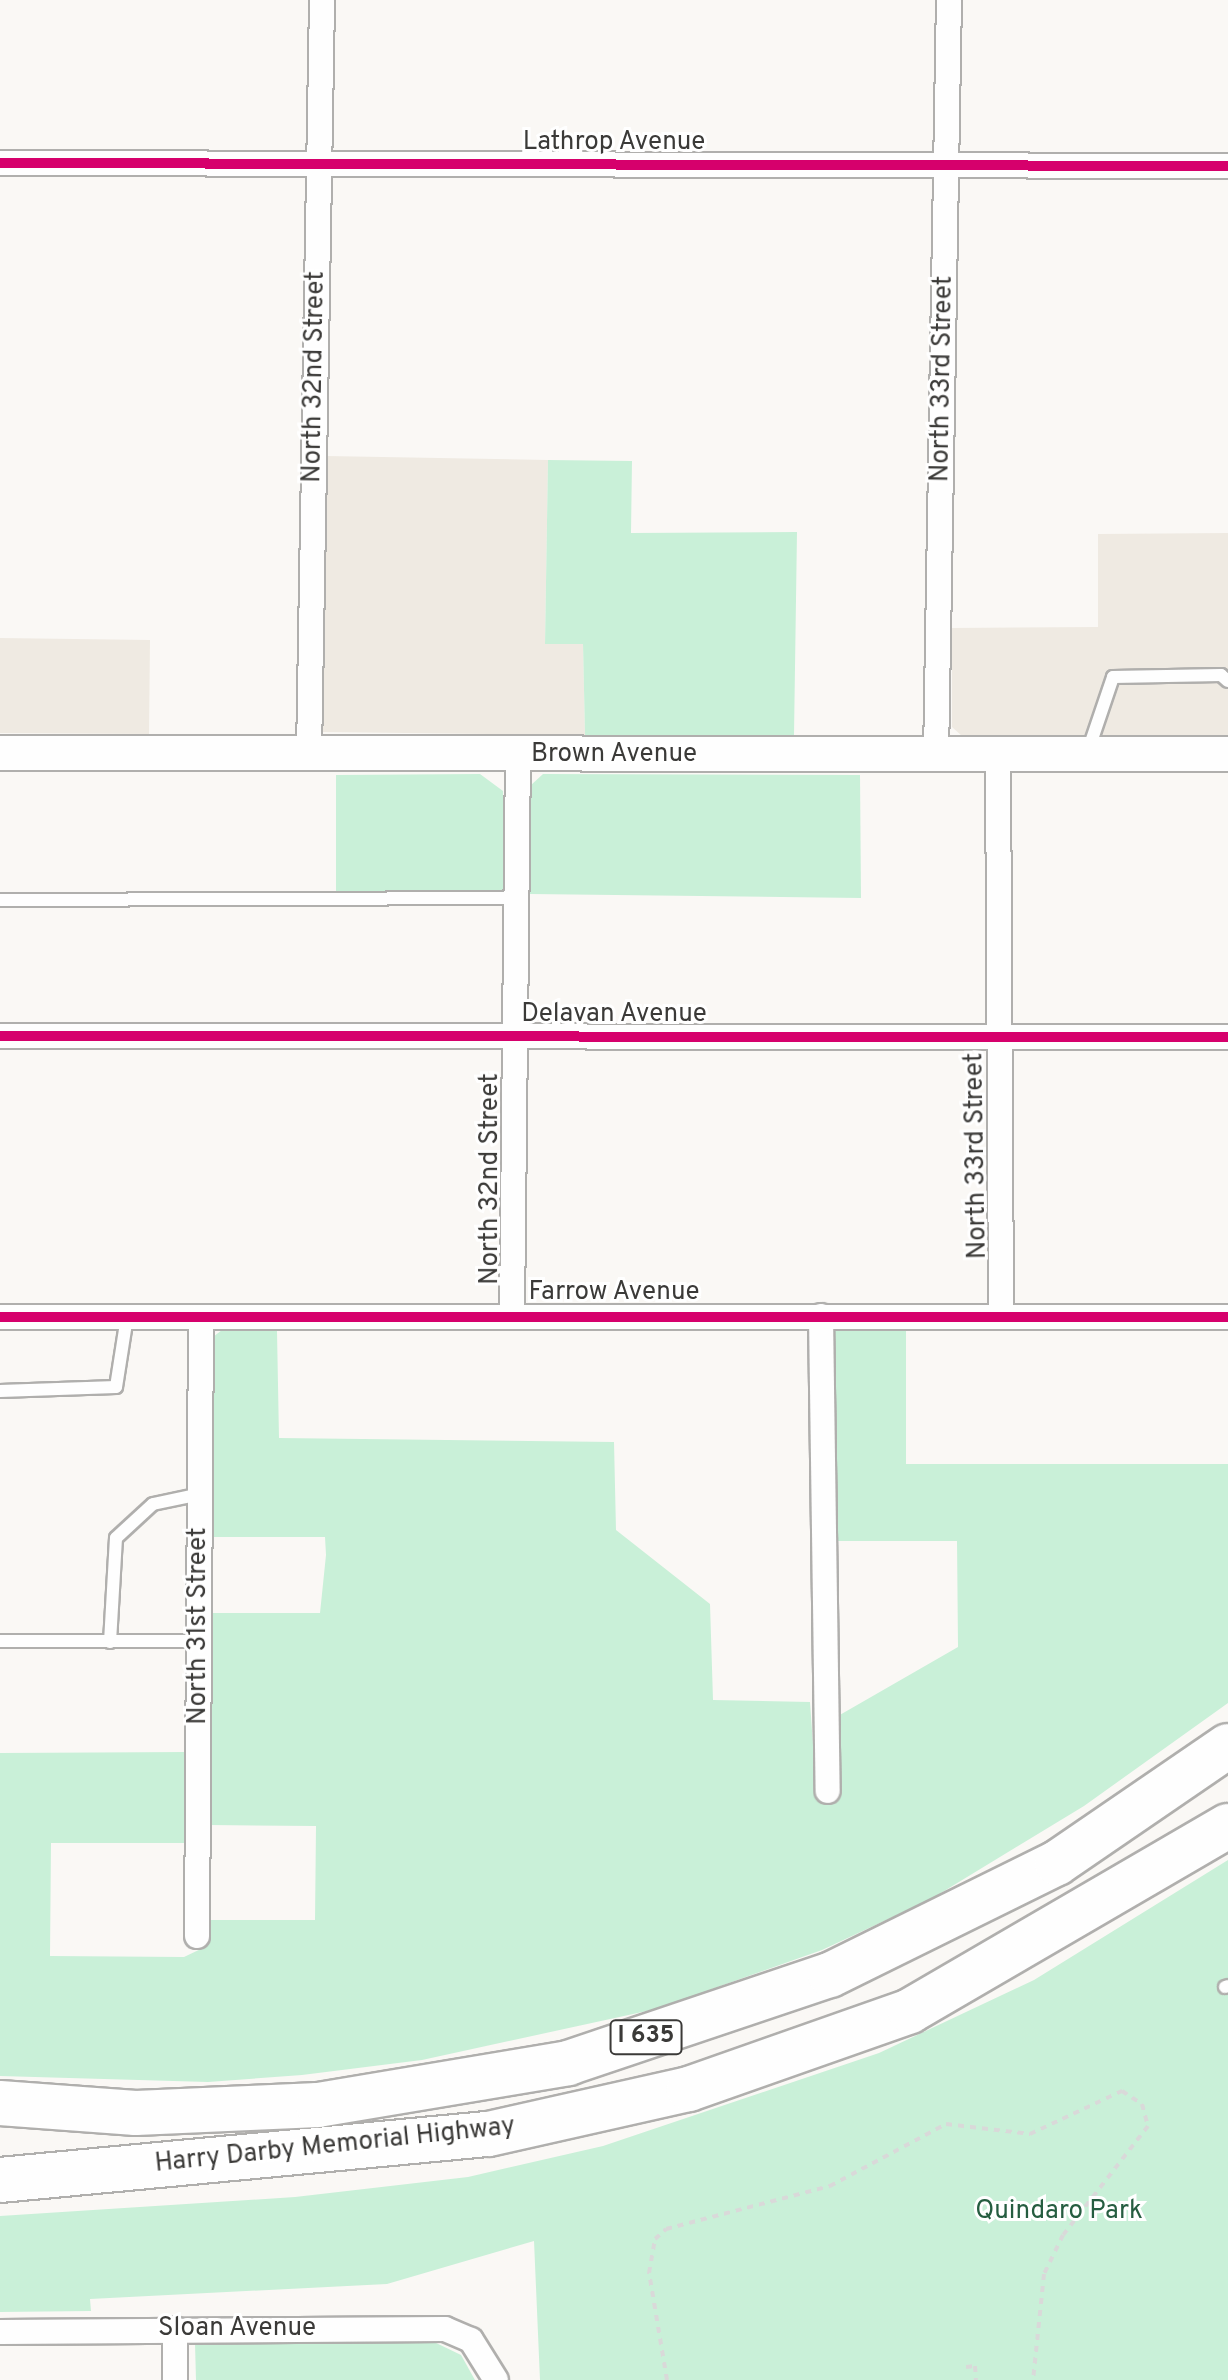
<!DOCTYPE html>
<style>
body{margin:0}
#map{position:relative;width:1228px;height:2380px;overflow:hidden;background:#faf8f5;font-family:Overpass,sans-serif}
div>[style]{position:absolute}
.built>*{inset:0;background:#efeae2}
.green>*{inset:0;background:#c9f0d8}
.path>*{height:4px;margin-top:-2px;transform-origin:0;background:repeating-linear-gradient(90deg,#d9d9d9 0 6px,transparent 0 12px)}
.roads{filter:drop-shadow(2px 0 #b0afad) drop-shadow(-2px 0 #b0afad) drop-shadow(0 2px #b0afad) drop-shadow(0 -2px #b0afad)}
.service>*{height:12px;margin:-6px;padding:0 6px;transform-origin:6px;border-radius:6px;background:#fefefe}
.minor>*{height:24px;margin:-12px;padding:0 12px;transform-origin:12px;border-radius:12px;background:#fefefe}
.secondary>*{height:34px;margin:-17px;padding:0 17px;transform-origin:17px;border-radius:17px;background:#fefefe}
.motorway>*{height:44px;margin:-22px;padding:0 22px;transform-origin:22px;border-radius:22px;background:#fefefe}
.cycleway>*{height:10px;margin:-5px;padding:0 5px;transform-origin:5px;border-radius:5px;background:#d6006c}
span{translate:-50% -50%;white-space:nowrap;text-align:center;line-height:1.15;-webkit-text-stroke:6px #fff;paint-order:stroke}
.shield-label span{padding:2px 6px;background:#fff;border:2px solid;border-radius:6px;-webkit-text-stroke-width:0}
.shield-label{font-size:24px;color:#3b3a38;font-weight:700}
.street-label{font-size:26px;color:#3b3a38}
.park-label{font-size:26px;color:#255d40}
</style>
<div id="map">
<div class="built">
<div style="clip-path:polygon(326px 456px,548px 460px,545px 644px,583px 644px,585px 735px,323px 732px)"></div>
<div style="clip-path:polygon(1228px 533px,1228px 736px,962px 736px,952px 727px,952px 628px,1098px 627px,1098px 534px)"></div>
<div style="clip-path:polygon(0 638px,150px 640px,149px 734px,0 733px)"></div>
</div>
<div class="green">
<div style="clip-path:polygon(548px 460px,632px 461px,631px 533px,797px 532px,794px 735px,585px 735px,583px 644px,545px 644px)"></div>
<div style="clip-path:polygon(480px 774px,503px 791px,503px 892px,336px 893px,336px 775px)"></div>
<div style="clip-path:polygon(543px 774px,860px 775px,861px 898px,530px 894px,530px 786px)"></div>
<div style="clip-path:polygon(836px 1328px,906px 1330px,906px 1464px,1228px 1464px,1228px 1703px,1084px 1806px,931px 1899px,822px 1950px,656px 2009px,422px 2060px,302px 2075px,208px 2082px,0 2076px,0 1753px,187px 1752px,185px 1843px,51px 1843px,50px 1956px,184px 1957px,205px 1947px,208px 1920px,315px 1920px,316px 1826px,209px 1825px,212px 1613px,320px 1613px,326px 1555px,325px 1537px,208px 1537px,213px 1337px,222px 1330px,277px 1331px,279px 1438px,614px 1442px,616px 1530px,710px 1604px,713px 1700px,810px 1702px,817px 1801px,837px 1800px,838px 1716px,958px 1647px,957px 1541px,836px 1541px,829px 1338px)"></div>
<div style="clip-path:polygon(1228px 1860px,1228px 2380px,540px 2380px,534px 2241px,387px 2284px,90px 2299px,91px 2311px,0 2312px,0 2216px,295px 2197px,468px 2177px,603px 2146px,879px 2053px,1034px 1980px)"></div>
<div style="clip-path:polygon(430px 2340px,461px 2355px,475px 2380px,196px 2380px,195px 2343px)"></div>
</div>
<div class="path">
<div style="left:966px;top:2367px;width:9px;rotate:-6deg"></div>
<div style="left:975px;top:2366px;width:14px;rotate:86deg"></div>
<div style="left:667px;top:2380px;width:109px;rotate:-99.5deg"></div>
<div style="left:649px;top:2273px;width:35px;rotate:-80deg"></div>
<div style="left:655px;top:2239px;width:15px;rotate:-42deg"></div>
<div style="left:666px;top:2229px;width:170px;rotate:-14.7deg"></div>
<div style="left:830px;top:2186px;width:132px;rotate:-28.1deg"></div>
<div style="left:946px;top:2124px;width:85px;rotate:6.8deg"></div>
<div style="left:1030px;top:2134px;width:102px;rotate:-25.1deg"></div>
<div style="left:1122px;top:2091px;width:24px;rotate:33deg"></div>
<div style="left:1142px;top:2104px;width:23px;rotate:75deg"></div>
<div style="left:1148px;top:2126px;width:138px;rotate:127.9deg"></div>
<div style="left:1063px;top:2235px;width:43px;rotate:116deg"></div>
<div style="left:1044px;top:2274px;width:107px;rotate:95.9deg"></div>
</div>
<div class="roads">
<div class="service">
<div style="left:1088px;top:751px;width:78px;rotate:-71.3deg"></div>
<div style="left:1113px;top:677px;width:108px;rotate:-1.1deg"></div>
<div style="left:1221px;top:675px;width:9px;rotate:41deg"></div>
<div style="left:0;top:900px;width:516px;rotate:-0.22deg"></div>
<div style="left:0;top:1391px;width:116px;rotate:-2deg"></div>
<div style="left:116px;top:1387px;width:71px;rotate:-81.1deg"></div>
<div style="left:0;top:1641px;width:199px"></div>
<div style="left:110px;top:1642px;width:104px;rotate:-86.7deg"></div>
<div style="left:116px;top:1538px;width:50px;rotate:-42.6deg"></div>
<div style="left:153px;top:1504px;width:48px;rotate:-12deg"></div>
<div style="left:1225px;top:1987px;width:3px;rotate:-18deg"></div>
</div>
<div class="minor">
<div style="left:0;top:163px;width:1228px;rotate:0.14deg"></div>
<div style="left:309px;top:754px;width:754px;rotate:-89.01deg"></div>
<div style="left:998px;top:756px;width:560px;rotate:89.69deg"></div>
<div style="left:936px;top:757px;width:757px;rotate:-89.02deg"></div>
<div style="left:0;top:1036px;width:1228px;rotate:0.05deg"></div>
<div style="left:512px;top:1315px;width:560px;rotate:-89.39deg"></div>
<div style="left:821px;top:1316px;width:475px;rotate:89.2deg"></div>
<div style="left:0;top:1317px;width:1228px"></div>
<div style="left:197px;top:1936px;width:619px;rotate:-89.63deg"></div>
<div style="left:175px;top:2329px;width:51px;rotate:90deg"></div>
<div style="left:0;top:2332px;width:445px;rotate:-0.4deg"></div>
<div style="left:445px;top:2329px;width:28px;rotate:23deg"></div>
<div style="left:471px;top:2340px;width:47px;rotate:58deg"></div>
</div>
<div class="secondary">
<div style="left:0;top:753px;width:1228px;rotate:0.05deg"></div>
</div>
<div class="motorway">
<div style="left:0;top:2103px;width:136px;rotate:4.2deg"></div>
<div style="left:136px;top:2113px;width:182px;rotate:-2.5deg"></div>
<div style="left:318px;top:2105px;width:254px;rotate:-9.5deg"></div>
<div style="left:568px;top:2063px;width:276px;rotate:-18.6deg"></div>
<div style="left:830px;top:1975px;width:253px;rotate:-26.3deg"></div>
<div style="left:1057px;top:1863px;width:207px;rotate:-34.4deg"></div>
<div style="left:0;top:2180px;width:491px;rotate:-5.4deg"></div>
<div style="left:489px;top:2134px;width:205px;rotate:-12.7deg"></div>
<div style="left:689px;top:2089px;width:234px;rotate:-19.4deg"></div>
<div style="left:910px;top:2011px;width:368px;rotate:-30.2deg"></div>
</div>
</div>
<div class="cycleway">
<div style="left:0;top:163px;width:1228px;rotate:0.14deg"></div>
<div style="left:0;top:1036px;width:1228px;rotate:0.05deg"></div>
<div style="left:0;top:1317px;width:1228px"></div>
</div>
<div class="shield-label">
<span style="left:646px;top:2037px">I 635</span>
</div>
<div class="street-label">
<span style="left:614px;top:143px">Lathrop Avenue</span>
<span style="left:315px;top:377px;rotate:-89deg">North 32nd Street</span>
<span style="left:943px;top:379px;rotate:-89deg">North 33rd Street</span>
<span style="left:614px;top:755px">Brown Avenue</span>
<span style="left:614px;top:1015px">Delavan Avenue</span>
<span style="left:977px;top:1156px;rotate:-91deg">North 33rd Street</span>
<span style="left:491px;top:1179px;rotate:-90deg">North 32nd Street</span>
<span style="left:614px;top:1293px">Farrow Avenue</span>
<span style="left:199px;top:1626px;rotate:-90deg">North 31st Street</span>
<span style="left:335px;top:2146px;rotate:-6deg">Harry Darby Memorial Highway</span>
<span style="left:237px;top:2329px">Sloan Avenue</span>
</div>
<div class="park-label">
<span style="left:1059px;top:2212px">Quindaro Park</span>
</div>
</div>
